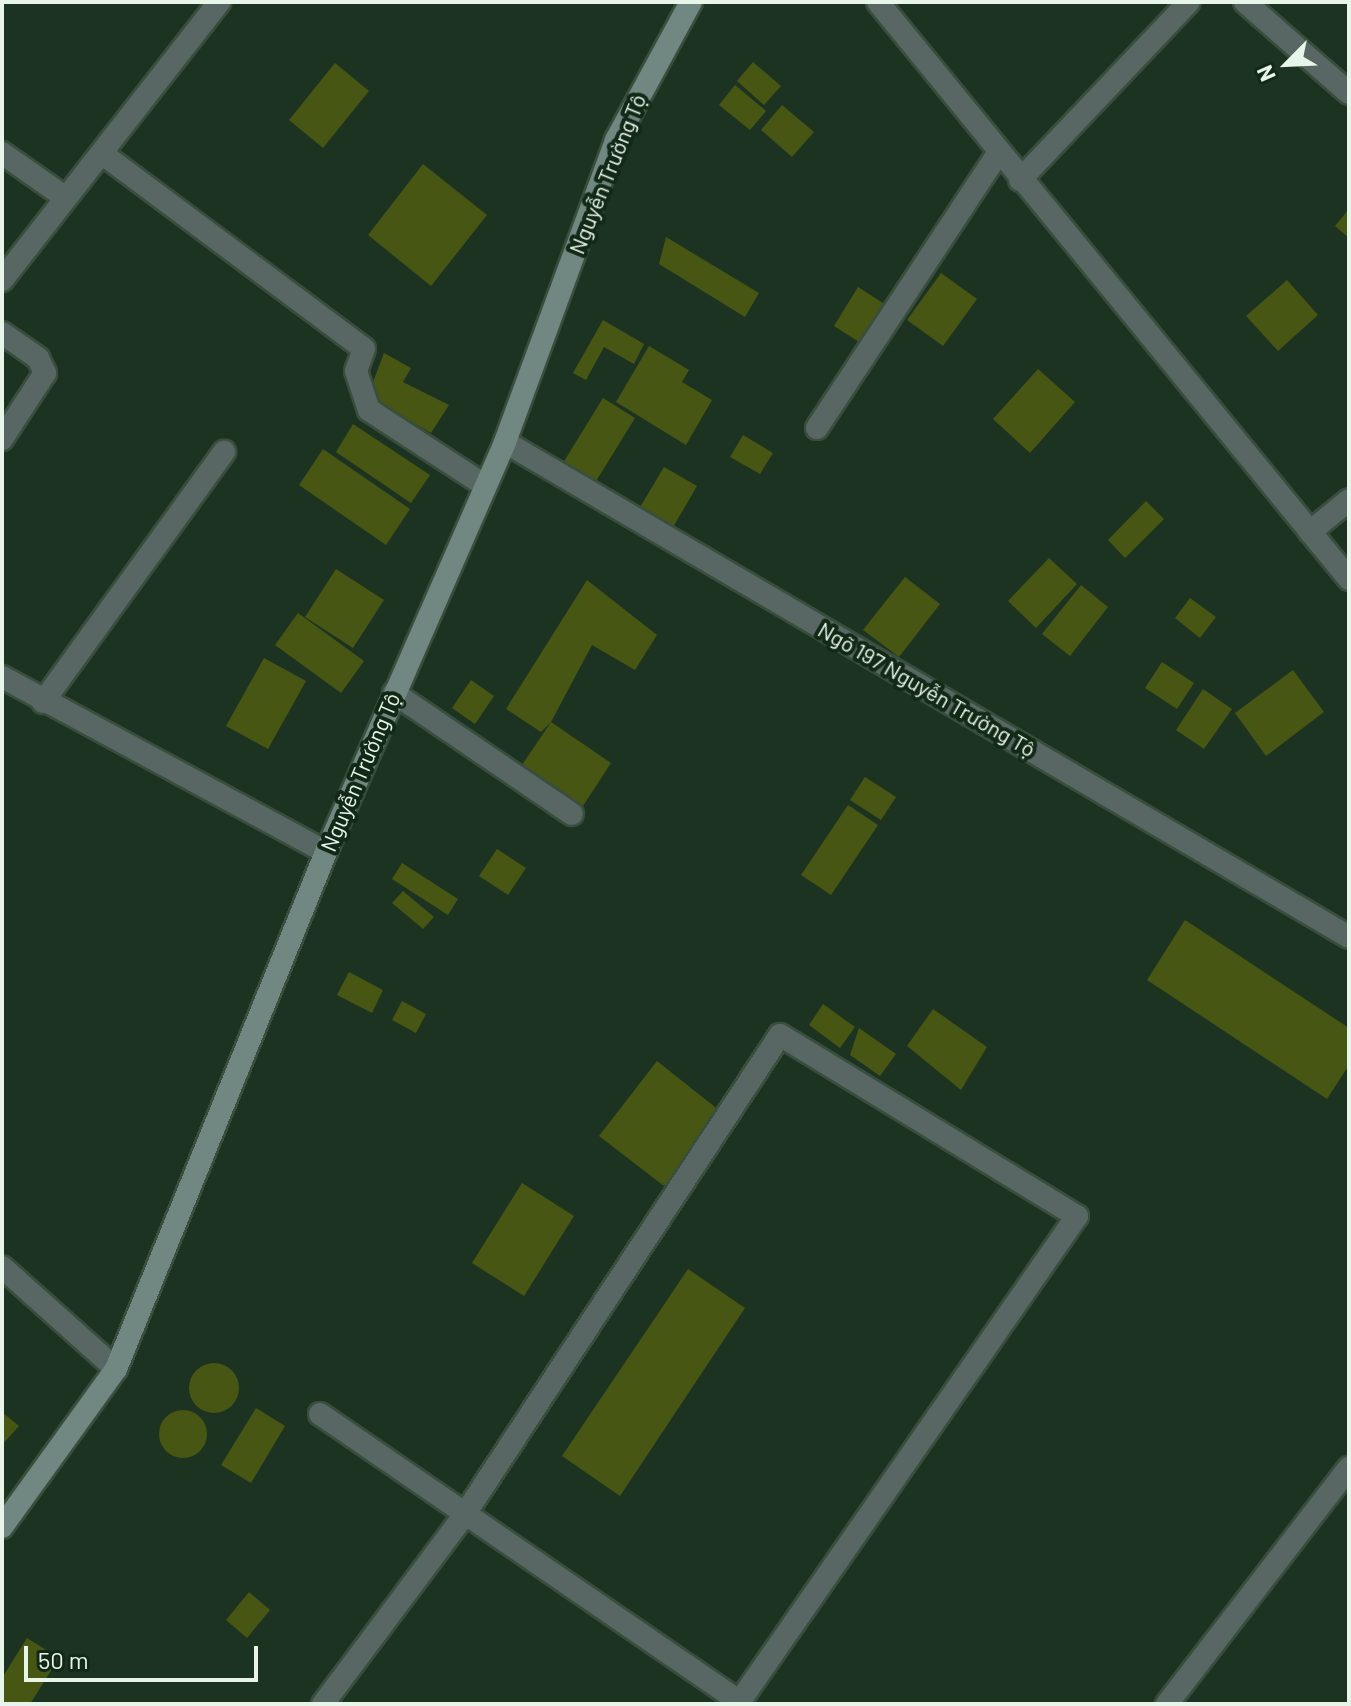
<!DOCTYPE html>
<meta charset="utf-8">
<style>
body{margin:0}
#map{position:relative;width:1351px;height:1706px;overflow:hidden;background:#1d3321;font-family:Barlow,sans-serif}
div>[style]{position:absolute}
.building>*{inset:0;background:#475613}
.round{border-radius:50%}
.roads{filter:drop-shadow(2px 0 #394e3d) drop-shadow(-2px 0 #394e3d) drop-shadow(0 2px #394e3d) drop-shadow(0 -2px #394e3d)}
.minor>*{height:22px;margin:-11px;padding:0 11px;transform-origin:11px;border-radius:11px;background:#586763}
.secondary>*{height:22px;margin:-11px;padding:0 11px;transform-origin:11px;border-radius:11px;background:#708881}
span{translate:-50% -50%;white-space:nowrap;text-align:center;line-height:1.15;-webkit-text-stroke:8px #132917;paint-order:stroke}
.street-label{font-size:22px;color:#e8f6ea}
.frame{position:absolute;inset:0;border:4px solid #e8f6ea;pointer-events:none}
.north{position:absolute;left:1247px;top:24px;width:80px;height:80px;-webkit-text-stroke:6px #132917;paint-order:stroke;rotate:246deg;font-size:22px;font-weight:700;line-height:32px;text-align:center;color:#e8f6ea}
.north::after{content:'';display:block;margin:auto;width:28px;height:36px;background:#e8f6ea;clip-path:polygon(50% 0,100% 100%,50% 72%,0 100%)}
.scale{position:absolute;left:24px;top:1646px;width:234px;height:36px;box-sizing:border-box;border:4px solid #e8f6ea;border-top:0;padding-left:10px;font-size:24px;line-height:28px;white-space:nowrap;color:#e8f6ea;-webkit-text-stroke:6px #132917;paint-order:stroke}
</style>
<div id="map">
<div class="building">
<div style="clip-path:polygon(753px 62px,781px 86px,764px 105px,737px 81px)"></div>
<div style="clip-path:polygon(335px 63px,369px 91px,323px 148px,289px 120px)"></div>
<div style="clip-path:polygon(735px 85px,766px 111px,750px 130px,719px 105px)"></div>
<div style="clip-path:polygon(782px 105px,814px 132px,792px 157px,761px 130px)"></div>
<div style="clip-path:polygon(423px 164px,487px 215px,431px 286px,368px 235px)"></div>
<div style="clip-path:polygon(1349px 209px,1349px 238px,1335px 226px)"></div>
<div style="clip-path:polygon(666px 237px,759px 293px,745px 317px,659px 264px)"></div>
<div style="clip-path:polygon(941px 273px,977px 299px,943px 346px,907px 320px)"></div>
<div style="clip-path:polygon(1287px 280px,1318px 315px,1278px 351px,1246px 316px)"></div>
<div style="clip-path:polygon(858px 287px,883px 303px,859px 342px,834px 326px)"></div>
<div style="clip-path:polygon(603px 320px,644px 344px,634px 364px,604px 347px,586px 380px,573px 373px)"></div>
<div style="clip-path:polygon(649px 346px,689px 370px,682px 382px,712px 400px,686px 445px,616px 402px)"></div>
<div style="clip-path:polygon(384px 353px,411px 368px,403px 382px,449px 405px,431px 433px,376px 401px,373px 382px)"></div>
<div style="clip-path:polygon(1038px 369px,1075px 402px,1030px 453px,993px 419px)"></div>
<div style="clip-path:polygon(603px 398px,635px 418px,590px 491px,558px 471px)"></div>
<div style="clip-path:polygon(353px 424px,430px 475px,411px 503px,336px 452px)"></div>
<div style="clip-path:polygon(743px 435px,773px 453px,760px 474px,730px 457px)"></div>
<div style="clip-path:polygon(323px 449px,410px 509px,386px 545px,299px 485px)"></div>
<div style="clip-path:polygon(664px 467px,697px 486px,672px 529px,639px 509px)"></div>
<div style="clip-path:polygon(1146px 501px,1164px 519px,1125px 558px,1108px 540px)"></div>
<div style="clip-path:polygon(1049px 558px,1077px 584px,1036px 628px,1008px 601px)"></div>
<div style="clip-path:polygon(336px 569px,384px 600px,353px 648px,305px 617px)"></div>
<div style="clip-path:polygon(905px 577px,940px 604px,899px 657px,863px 630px)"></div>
<div style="clip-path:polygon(587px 580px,657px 635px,635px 670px,592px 645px,551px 722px,611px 763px,583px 806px,522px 765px,551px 722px,541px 732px,506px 709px)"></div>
<div style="clip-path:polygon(1081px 585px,1108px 607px,1070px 656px,1042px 634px)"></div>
<div style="clip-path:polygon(1190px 598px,1216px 617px,1200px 638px,1175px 618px)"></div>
<div style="clip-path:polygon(298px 613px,364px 661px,341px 693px,275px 645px)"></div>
<div style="clip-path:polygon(264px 658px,306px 681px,268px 749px,226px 726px)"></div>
<div style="clip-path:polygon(1162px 662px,1194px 683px,1177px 709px,1145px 688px)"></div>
<div style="clip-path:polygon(1293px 670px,1324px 712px,1266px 756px,1235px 713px)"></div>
<div style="clip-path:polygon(471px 680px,494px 696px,475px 724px,452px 708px)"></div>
<div style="clip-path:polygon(1203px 689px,1232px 709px,1204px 749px,1176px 730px)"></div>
<div style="clip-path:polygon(865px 777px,896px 797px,881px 820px,850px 800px)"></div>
<div style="clip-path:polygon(848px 805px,878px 825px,831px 895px,801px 875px)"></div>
<div style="clip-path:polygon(497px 849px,526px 868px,508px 895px,479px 876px)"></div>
<div style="clip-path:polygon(402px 863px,458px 899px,448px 915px,392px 879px)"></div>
<div style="clip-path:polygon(403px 891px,434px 917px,423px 929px,392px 903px)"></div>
<div style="clip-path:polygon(1185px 920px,1349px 1028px,1349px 1065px,1327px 1099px,1147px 980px)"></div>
<div style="clip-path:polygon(349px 972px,383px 990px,372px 1013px,337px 995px)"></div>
<div style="clip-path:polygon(402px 1001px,426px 1014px,416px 1033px,392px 1020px)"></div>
<div style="clip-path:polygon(823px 1004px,855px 1027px,840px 1048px,809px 1025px)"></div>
<div style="clip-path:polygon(933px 1009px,987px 1047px,961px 1090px,907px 1046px)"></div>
<div style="clip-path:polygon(859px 1028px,896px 1054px,880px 1076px,850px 1055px)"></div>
<div style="clip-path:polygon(657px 1061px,720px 1111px,664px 1186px,599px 1136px)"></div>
<div style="clip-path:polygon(522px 1183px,574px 1216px,524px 1296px,472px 1263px)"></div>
<div style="clip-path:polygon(688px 1269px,745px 1308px,620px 1496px,562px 1456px)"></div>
<div class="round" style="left:189px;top:1363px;width:50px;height:50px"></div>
<div style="clip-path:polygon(256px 1408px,285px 1426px,251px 1483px,221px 1465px)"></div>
<div class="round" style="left:159px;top:1410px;width:48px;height:48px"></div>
<div style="clip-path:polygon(2px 1412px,19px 1426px,2px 1445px)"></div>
<div style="clip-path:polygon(249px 1592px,270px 1610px,247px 1638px,226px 1620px)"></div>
<div style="clip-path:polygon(27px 1638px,59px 1658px,30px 1704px,2px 1704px,2px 1678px)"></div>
</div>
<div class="roads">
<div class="minor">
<div style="left:878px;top:2px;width:745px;rotate:50.78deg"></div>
<div style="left:1245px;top:2px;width:138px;rotate:41.2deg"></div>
<div style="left:2px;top:153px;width:78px;rotate:35.1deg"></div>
<div style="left:104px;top:155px;width:324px;rotate:36.7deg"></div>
<div style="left:364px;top:349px;width:23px;rotate:110deg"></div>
<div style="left:356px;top:371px;width:41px;rotate:71.6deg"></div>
<div style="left:369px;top:410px;width:137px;rotate:33.1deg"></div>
<div style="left:1020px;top:180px;width:245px;rotate:-46.5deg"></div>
<div style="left:2px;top:280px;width:353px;rotate:-52deg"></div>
<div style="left:2px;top:333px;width:44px;rotate:34.8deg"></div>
<div style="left:38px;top:358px;width:17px;rotate:65deg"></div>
<div style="left:45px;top:373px;width:79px;rotate:123.1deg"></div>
<div style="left:817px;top:428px;width:328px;rotate:-56.6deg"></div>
<div style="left:505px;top:442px;width:978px;rotate:30.39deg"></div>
<div style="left:1310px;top:532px;width:50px;rotate:-39.4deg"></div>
<div style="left:2px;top:677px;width:368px;rotate:28.4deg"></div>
<div style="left:394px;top:693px;width:215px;rotate:34.2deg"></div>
<div style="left:43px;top:702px;width:309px;rotate:-54.1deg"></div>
<div style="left:2px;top:1267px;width:153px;rotate:41.8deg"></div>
<div style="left:320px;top:1414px;width:509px;rotate:34.44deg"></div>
<div style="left:323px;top:1704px;width:237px;rotate:-53.2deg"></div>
<div style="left:465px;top:1514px;width:573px;rotate:-56.67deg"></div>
<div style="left:780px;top:1035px;width:348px;rotate:31.4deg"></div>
<div style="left:1077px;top:1216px;width:594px;rotate:124.79deg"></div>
<div style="left:1167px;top:1704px;width:298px;rotate:-52.4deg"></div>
</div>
<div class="secondary">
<div style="left:2px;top:1527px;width:195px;rotate:-54.2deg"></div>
<div style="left:116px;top:1369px;width:558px;rotate:-67.89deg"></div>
<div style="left:326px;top:852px;width:447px;rotate:-66.4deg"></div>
<div style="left:505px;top:442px;width:322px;rotate:-69.8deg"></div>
<div style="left:616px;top:140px;width:157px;rotate:-61.5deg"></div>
</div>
</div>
<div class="street-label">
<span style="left:607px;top:174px;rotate:-68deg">Nguyễn Trường Tộ</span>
<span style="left:927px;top:689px;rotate:30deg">Ngõ 197 Nguyễn Trường Tộ</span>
<span style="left:360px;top:772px;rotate:-67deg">Nguyễn Trường Tộ</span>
</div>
<div class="frame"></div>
<div class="north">N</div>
<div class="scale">50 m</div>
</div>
